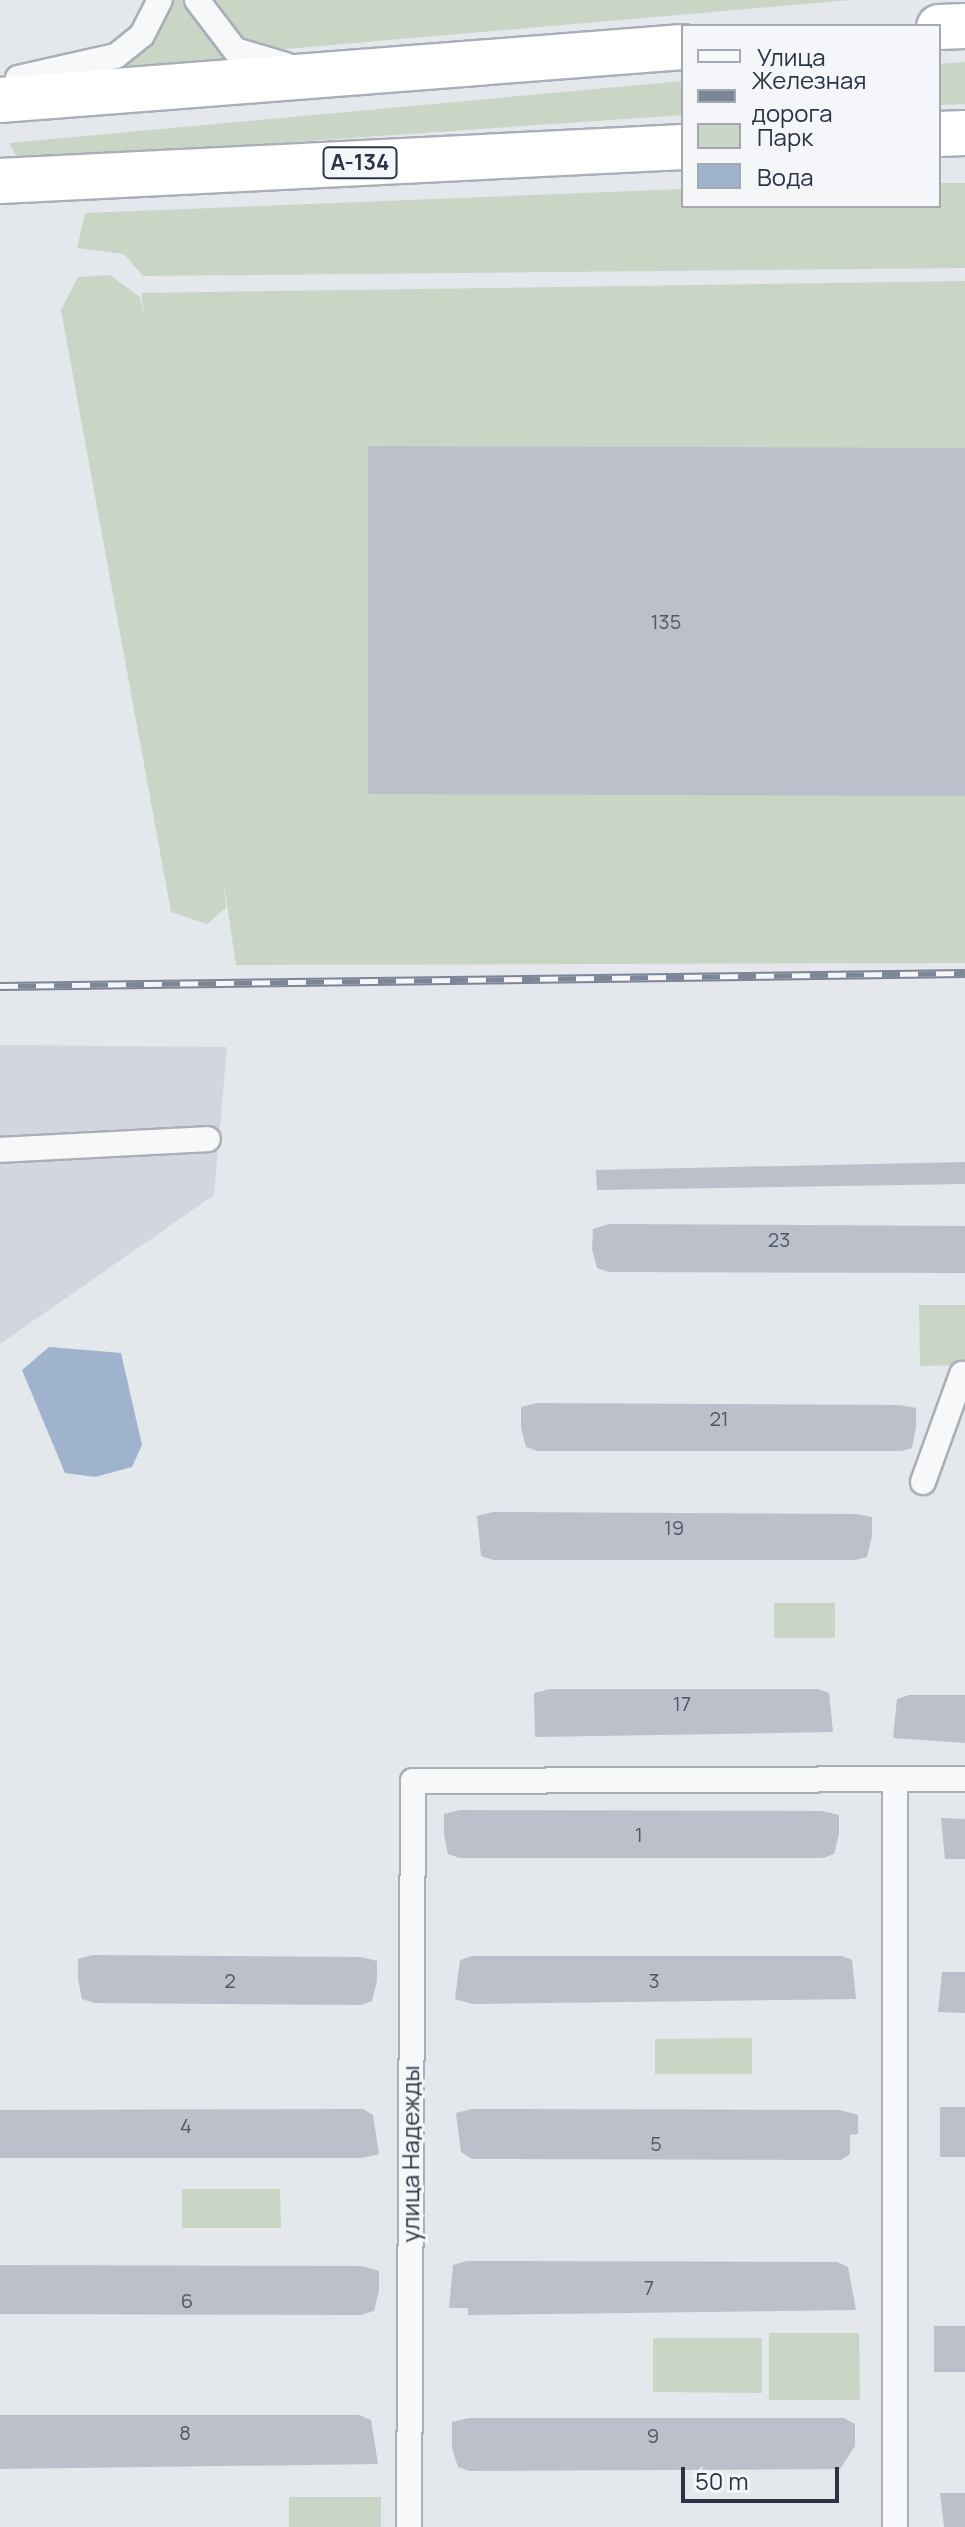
<!DOCTYPE html>
<meta charset="utf-8">
<style>
body{margin:0}
#map{position:relative;width:965px;height:2527px;overflow:hidden;background:#e4e7ec;font-family:Manrope,sans-serif}
div>[style]{position:absolute}
.built>*{inset:0;background:#d2d6de}
.green>*{inset:0;background:#c9d6c5}
.water>*{inset:0;background:#9fb4cc}
.building>*{inset:0;background:#bbc0ca}
.roads{filter:drop-shadow(2px 0 #a9aeb7) drop-shadow(-2px 0 #a9aeb7) drop-shadow(0 2px #a9aeb7) drop-shadow(0 -2px #a9aeb7)}
.street>*{height:24px;margin:-12px;padding:0 12px;transform-origin:12px;border-radius:12px;background:#f7f8fa}
.highway>*{height:44px;margin:-22px;padding:0 22px;transform-origin:22px;border-radius:22px;background:#fff}
.rail>*{height:9px;margin-top:-4.5px;transform-origin:0;background:repeating-linear-gradient(90deg,#f4f6f9 0 18px,#7d8696 0 36px);box-sizing:border-box;border-block:2px solid #7d8696}
span{translate:-50% -50%;white-space:nowrap;text-align:center;line-height:1.15;-webkit-text-stroke:6px #f4f6f9;paint-order:stroke}
.number-label{font-size:20px;color:#4f5766}
.number-label span{-webkit-text-stroke-width:0}
.shield-label span{padding:2px 6px;background:#f4f6f9;border:2px solid;border-radius:6px;-webkit-text-stroke-width:0}
.shield-label{font-size:22px;color:#2b3445;font-weight:700}
.street-label{font-size:24px;color:#2b3445}
.legend{position:absolute;left:681px;top:24px;width:260px;height:184px;box-sizing:border-box;background:#f4f6f9;border:2px solid #a4a8b1;margin:0;padding:10px 14px;list-style:none;font-size:24px;color:#2b3445}
.legend li{display:flex;align-items:center;gap:16px;height:40px}
.legend b{width:40px;border:2px solid #a4a8b1}
.scale{position:absolute;left:681px;top:2467px;width:158px;height:36px;box-sizing:border-box;border:4px solid #2b3445;border-top:0;padding-left:10px;font-size:24px;line-height:28px;white-space:nowrap;color:#2b3445;-webkit-text-stroke:6px #f4f6f9;paint-order:stroke}
</style>
<div id="map">
<div class="built">
<div style="clip-path:polygon(0 1045px,227px 1047px,214px 1195px,0 1344px)"></div>
</div>
<div class="green">
<div style="clip-path:polygon(174px 0,189px 0,217px 44px,249px 61px,85px 81px,151px 43px)"></div>
<div style="clip-path:polygon(204px 0,850px 0,274px 50px,235px 38px)"></div>
<div style="clip-path:polygon(965px 62px,965px 104px,939px 105px,939px 64px)"></div>
<div style="clip-path:polygon(683px 81px,683px 115px,19px 161px,9px 143px)"></div>
<div style="clip-path:polygon(939px 183px,965px 183px,965px 268px,143px 276px,124px 254px,77px 248px,85px 213px,683px 189px,683px 206px,939px 206px)"></div>
<div style="clip-path:polygon(110px 275px,140px 297px,145px 320px,141px 293px,965px 281px,965px 963px,236px 965px,223px 878px,226px 908px,207px 924px,171px 912px,61px 310px,78px 277px)"></div>
<div style="clip-path:polygon(919px 1305px,965px 1305px,965px 1365px,920px 1366px)"></div>
<div style="clip-path:polygon(774px 1603px,835px 1603px,835px 1638px,774px 1638px)"></div>
<div style="clip-path:polygon(752px 2038px,752px 2074px,655px 2074px,655px 2039px)"></div>
<div style="clip-path:polygon(182px 2189px,280px 2189px,281px 2228px,182px 2228px)"></div>
<div style="clip-path:polygon(769px 2333px,859px 2333px,860px 2400px,769px 2400px)"></div>
<div style="clip-path:polygon(653px 2338px,762px 2338px,762px 2393px,653px 2392px)"></div>
<div style="clip-path:polygon(289px 2497px,381px 2497px,381px 2527px,289px 2527px)"></div>
</div>
<div class="water">
<div style="clip-path:polygon(49px 1347px,121px 1353px,142px 1445px,132px 1467px,95px 1477px,65px 1473px,22px 1370px)"></div>
</div>
<div class="building">
<div style="clip-path:polygon(368px 446px,965px 448px,965px 796px,368px 794px)"></div>
<div style="clip-path:polygon(965px 1162px,965px 1184px,597px 1190px,596px 1170px)"></div>
<div style="clip-path:polygon(609px 1224px,965px 1226px,965px 1273px,609px 1272px,597px 1268px,592px 1249px,593px 1229px)"></div>
<div style="clip-path:polygon(537px 1403px,900px 1405px,916px 1408px,916px 1427px,912px 1448px,901px 1451px,537px 1451px,526px 1447px,521px 1427px,521px 1407px)"></div>
<div style="clip-path:polygon(493px 1512px,856px 1514px,872px 1517px,872px 1536px,867px 1557px,856px 1560px,493px 1560px,481px 1556px,477px 1516px)"></div>
<div style="clip-path:polygon(550px 1689px,818px 1689px,829px 1693px,833px 1732px,535px 1737px,534px 1693px)"></div>
<div style="clip-path:polygon(909px 1695px,965px 1695px,965px 1743px,893px 1738px,897px 1699px)"></div>
<div style="clip-path:polygon(460px 1810px,822px 1811px,839px 1815px,839px 1834px,834px 1854px,823px 1858px,460px 1858px,448px 1854px,444px 1834px,444px 1814px)"></div>
<div style="clip-path:polygon(941px 1818px,965px 1819px,965px 1859px,945px 1859px)"></div>
<div style="clip-path:polygon(93px 1955px,361px 1957px,377px 1961px,377px 1981px,372px 2001px,361px 2005px,94px 2003px,82px 1999px,78px 1979px,78px 1959px)"></div>
<div style="clip-path:polygon(472px 1956px,842px 1956px,852px 1960px,856px 1999px,472px 2004px,455px 1999px,460px 1960px)"></div>
<div style="clip-path:polygon(942px 1972px,965px 1972px,965px 2013px,938px 2012px)"></div>
<div style="clip-path:polygon(940px 2107px,965px 2107px,965px 2157px,940px 2157px)"></div>
<div style="clip-path:polygon(363px 2109px,373px 2115px,379px 2154px,362px 2158px,0 2158px,0 2110px)"></div>
<div style="clip-path:polygon(472px 2109px,840px 2110px,858px 2115px,858px 2134px,850px 2135px,850px 2154px,841px 2160px,472px 2159px,461px 2152px,456px 2113px)"></div>
<div style="clip-path:polygon(467px 2261px,837px 2262px,848px 2267px,856px 2310px,468px 2315px,468px 2308px,449px 2308px,453px 2265px)"></div>
<div style="clip-path:polygon(0 2265px,362px 2266px,379px 2271px,379px 2290px,374px 2311px,361px 2315px,0 2314px)"></div>
<div style="clip-path:polygon(934px 2326px,965px 2326px,965px 2372px,934px 2372px)"></div>
<div style="clip-path:polygon(0 2415px,359px 2415px,371px 2420px,378px 2464px,0 2469px)"></div>
<div style="clip-path:polygon(469px 2418px,844px 2418px,855px 2424px,855px 2446px,840px 2469px,469px 2471px,458px 2467px,452px 2448px,452px 2422px)"></div>
<div style="clip-path:polygon(940px 2493px,965px 2493px,965px 2527px,944px 2527px)"></div>
</div>
<div class="roads">
<div class="street">
<div style="left:197px;top:0;width:63px;rotate:52.8deg"></div>
<div style="left:235px;top:50px;width:53px;rotate:16.4deg"></div>
<div style="left:18px;top:78px;width:100px;rotate:-12.7deg"></div>
<div style="left:116px;top:56px;width:33px;rotate:-39deg"></div>
<div style="left:142px;top:35px;width:39px;rotate:-63deg"></div>
<div style="left:0;top:1150px;width:208px;rotate:-3deg"></div>
<div style="left:923px;top:1482px;width:115px;rotate:-70.1deg"></div>
<div style="left:895px;top:1779px;width:748px;rotate:90deg"></div>
<div style="left:409px;top:2527px;width:746px;rotate:-89.69deg"></div>
<div style="left:413px;top:1781px;width:552px;rotate:-0.21deg"></div>
</div>
<div class="highway">
<div style="left:939px;top:27px;width:26px;rotate:-2deg"></div>
<div style="left:0;top:100px;width:685px;rotate:-4.44deg"></div>
<div style="left:939px;top:134px;width:26px;rotate:-2deg"></div>
<div style="left:0;top:181px;width:684px;rotate:-2.85deg"></div>
</div>
</div>
<div class="rail">
<div style="left:0;top:986px;width:965px;rotate:-0.77deg"></div>
</div>
<div class="number-label">
<span style="left:666px;top:621px">135</span>
<span style="left:779px;top:1239px">23</span>
<span style="left:719px;top:1418px">21</span>
<span style="left:674px;top:1527px">19</span>
<span style="left:682px;top:1703px">17</span>
<span style="left:639px;top:1834px">1</span>
<span style="left:230px;top:1980px">2</span>
<span style="left:654px;top:1980px">3</span>
<span style="left:186px;top:2125px">4</span>
<span style="left:656px;top:2143px">5</span>
<span style="left:649px;top:2287px">7</span>
<span style="left:187px;top:2300px">6</span>
<span style="left:185px;top:2432px">8</span>
<span style="left:653px;top:2435px">9</span>
</div>
<div class="shield-label">
<span style="left:360px;top:163px">А-134</span>
</div>
<div class="street-label">
<span style="left:410px;top:2154px;rotate:-90deg">улица Надежды</span>
</div>
<ul class="legend">
<li><b style="height:10px;background:#f7f8fa"></b>Улица</li>
<li><b style="height:10px;background:#7d8696"></b>Железная дорога</li>
<li><b style="height:22px;background:#c9d6c5"></b>Парк</li>
<li><b style="height:22px;background:#9fb4cc"></b>Вода</li>
</ul>
<div class="scale">50 m</div>
</div>
